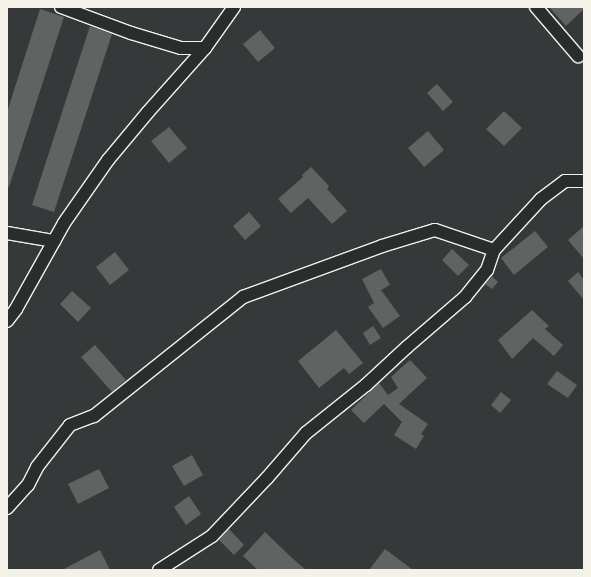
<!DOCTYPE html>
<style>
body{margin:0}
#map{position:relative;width:591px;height:577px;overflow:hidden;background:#363939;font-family:"Comic Neue",sans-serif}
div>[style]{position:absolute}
.building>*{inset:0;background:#616362}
.roads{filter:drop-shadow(1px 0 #f4f1e8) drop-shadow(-1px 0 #f4f1e8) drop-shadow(0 1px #f4f1e8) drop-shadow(0 -1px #f4f1e8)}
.minor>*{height:12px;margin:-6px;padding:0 6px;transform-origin:6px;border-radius:6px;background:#2a2d2e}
span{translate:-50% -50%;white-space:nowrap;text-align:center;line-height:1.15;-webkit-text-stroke:4px #2a2d2e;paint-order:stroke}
.frame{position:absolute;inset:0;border:8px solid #f4f1e8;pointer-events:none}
</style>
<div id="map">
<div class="building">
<div style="clip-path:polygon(549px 7px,584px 7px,584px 9px,566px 26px)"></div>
<div style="clip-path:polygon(40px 9px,64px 17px,9px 187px,7px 187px,7px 112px)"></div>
<div style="clip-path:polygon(90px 26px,112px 34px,54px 212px,32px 205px)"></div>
<div style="clip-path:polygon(260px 30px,275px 48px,258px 62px,243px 44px)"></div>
<div style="clip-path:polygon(437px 84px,453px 102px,443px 111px,427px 93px)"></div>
<div style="clip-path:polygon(504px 111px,522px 128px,504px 146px,486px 129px)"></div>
<div style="clip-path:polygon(169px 127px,187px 148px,169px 163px,151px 141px)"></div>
<div style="clip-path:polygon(428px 131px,444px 150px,424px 167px,408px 148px)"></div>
<div style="clip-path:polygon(311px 167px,329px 186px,327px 189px,347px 211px,332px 224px,308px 198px,291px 213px,278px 199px,303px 177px,302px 175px)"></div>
<div style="clip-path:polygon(249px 212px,261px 226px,245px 240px,233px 226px)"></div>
<div style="clip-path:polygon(584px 226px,584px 259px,568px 240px)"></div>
<div style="clip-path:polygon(535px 231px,548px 247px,514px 275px,501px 258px)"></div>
<div style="clip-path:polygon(452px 249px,469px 265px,458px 276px,442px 260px)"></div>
<div style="clip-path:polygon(115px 252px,129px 270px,110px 285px,96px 267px)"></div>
<div style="clip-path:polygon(381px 269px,390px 285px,381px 290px,400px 316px,383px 328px,368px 307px,374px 303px,362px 279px)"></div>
<div style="clip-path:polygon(578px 272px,584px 280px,584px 300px,568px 281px)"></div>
<div style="clip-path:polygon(492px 276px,498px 282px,492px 289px,485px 284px)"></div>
<div style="clip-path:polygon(72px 291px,91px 308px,78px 322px,60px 304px)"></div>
<div style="clip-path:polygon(532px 310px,549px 326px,545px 329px,563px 345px,554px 356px,533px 338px,512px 359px,498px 340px)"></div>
<div style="clip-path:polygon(373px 326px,381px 338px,370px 345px,363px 333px)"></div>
<div style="clip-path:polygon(336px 330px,363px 363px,349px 374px,344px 368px,319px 388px,298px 361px)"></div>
<div style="clip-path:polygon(95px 345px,126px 380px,112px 392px,81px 357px)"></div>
<div style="clip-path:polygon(410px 360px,427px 378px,399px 404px,428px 424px,421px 434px,424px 436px,416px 449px,394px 435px,402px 422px,384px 404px,364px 423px,351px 410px,379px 383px,388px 395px,398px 388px,391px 377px)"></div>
<div style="clip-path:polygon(557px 371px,577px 385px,568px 398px,547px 384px)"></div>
<div style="clip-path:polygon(501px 392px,511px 400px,500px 413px,491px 405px)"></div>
<div style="clip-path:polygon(192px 455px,203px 475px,184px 486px,172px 466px)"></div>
<div style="clip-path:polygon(99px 469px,109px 488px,78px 504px,68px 484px)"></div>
<div style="clip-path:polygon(189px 496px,201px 514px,186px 525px,174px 507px)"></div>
<div style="clip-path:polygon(229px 529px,244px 545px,234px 555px,219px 540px)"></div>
<div style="clip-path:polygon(265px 532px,291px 557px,306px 570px,258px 570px,243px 556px)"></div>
<div style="clip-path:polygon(385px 549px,413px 570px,369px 570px)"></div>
<div style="clip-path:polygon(100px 550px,110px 570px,62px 570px)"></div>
</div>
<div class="roads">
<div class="minor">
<div style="left:61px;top:7px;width:75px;rotate:20.4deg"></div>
<div style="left:131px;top:33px;width:52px;rotate:16.7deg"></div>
<div style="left:181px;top:48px;width:24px"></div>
<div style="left:536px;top:7px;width:65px;rotate:49.4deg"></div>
<div style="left:7px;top:233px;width:48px;rotate:9.7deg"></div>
<div style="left:7px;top:321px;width:15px;rotate:-53deg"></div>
<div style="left:16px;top:309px;width:98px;rotate:-60.8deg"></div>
<div style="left:64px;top:223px;width:77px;rotate:-55.1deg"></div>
<div style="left:108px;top:160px;width:62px;rotate:-50.2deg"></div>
<div style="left:148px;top:112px;width:86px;rotate:-48.3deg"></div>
<div style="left:205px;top:48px;width:50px;rotate:-54.7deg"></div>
<div style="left:7px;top:508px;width:31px;rotate:-48deg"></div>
<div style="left:28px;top:485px;width:20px;rotate:-63deg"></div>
<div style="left:37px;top:467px;width:53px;rotate:-51.8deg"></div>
<div style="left:70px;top:425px;width:26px;rotate:-21deg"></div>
<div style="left:94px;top:416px;width:191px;rotate:-38.6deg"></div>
<div style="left:243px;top:297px;width:148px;rotate:-20.1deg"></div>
<div style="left:382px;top:246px;width:55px;rotate:-16.8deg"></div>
<div style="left:435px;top:230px;width:62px;rotate:18.7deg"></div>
<div style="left:159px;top:570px;width:63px;rotate:-32.7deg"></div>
<div style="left:212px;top:536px;width:80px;rotate:-46.5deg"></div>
<div style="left:267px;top:478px;width:60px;rotate:-49.1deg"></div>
<div style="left:306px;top:433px;width:77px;rotate:-38.7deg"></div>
<div style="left:366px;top:385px;width:56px;rotate:-42.8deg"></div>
<div style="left:407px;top:347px;width:77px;rotate:-40.8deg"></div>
<div style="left:465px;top:297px;width:35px;rotate:-51deg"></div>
<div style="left:487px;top:270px;width:21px;rotate:-71deg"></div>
<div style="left:494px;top:250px;width:69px;rotate:-47.3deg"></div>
<div style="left:541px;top:199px;width:30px;rotate:-37deg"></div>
<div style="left:565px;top:181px;width:19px"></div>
</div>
</div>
<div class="frame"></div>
</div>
